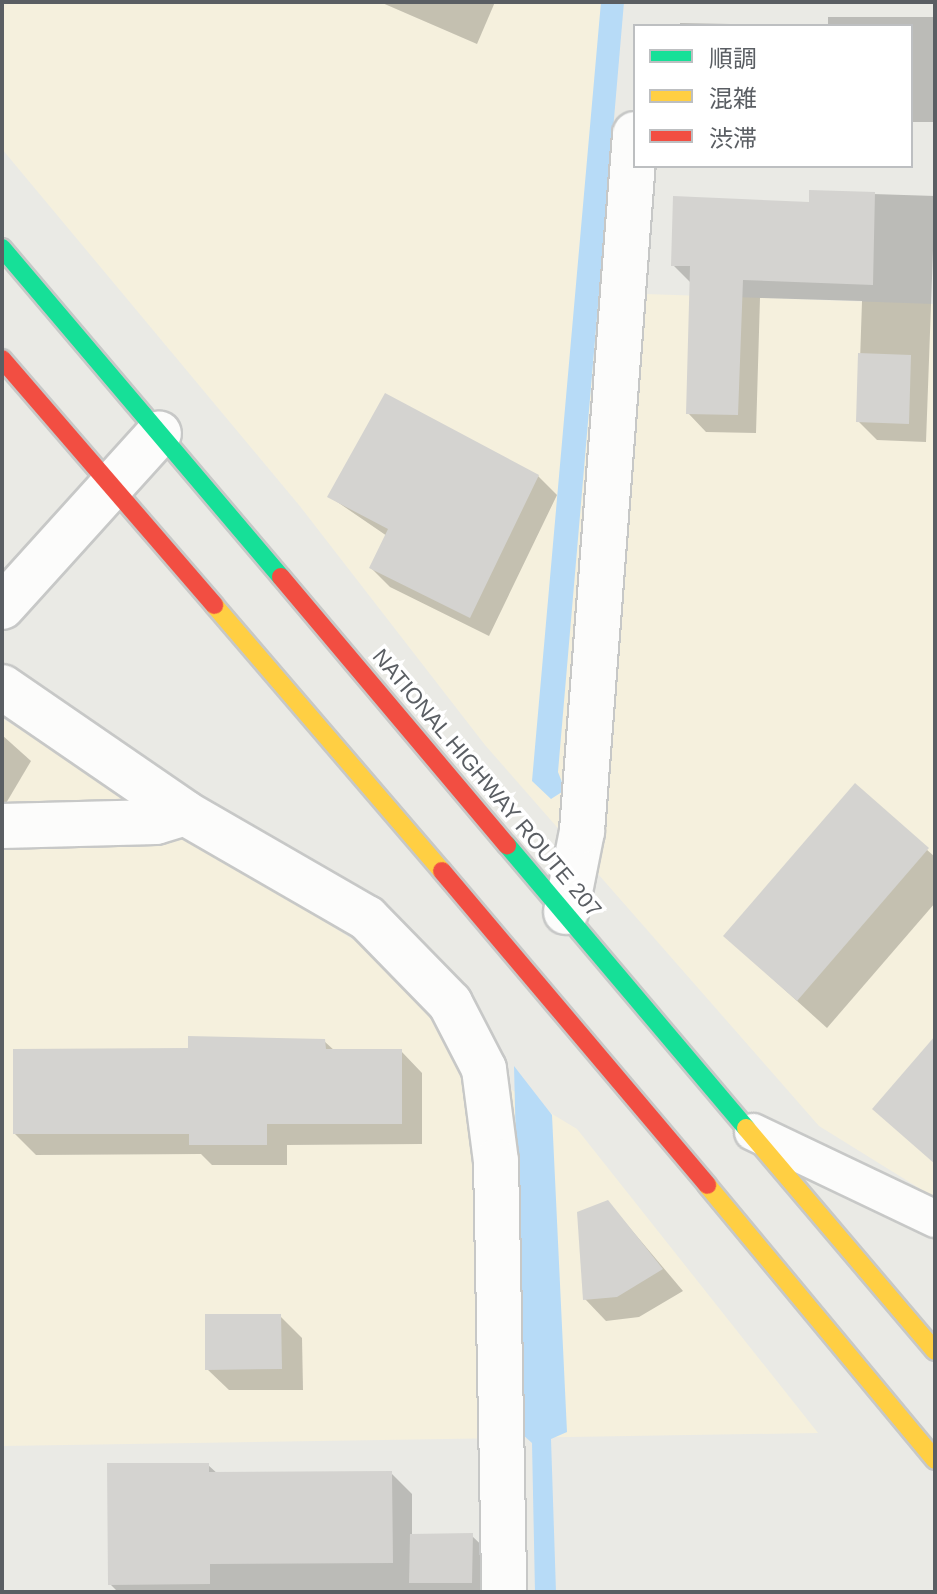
<!DOCTYPE html>
<meta charset="utf-8">
<style>
body{margin:0}
#map{position:relative;width:937px;height:1594px;overflow:hidden;background:#eaeae5;font-family:Arial,"Noto Sans JP",sans-serif}
div>[style]{position:absolute}
.commercial>*{inset:0;background:#f5f0dd}
.water>*{inset:0;background:#b7dbf7}
.shadow>*{inset:0;background:#0003}
.building>*{inset:0;background:#d4d3d0}
.roads{filter:drop-shadow(2px 0 #c7c8c7) drop-shadow(-2px 0 #c7c8c7) drop-shadow(0 2px #c7c8c7) drop-shadow(0 -2px #c7c8c7)}
.lane>*{height:36px;margin:-18px;padding:0 18px;transform-origin:18px;border-radius:18px;background:#fcfcfb}
.street>*{height:44px;margin:-22px;padding:0 22px;transform-origin:22px;border-radius:22px;background:#fcfcfb}
.fast>*{height:18px;margin:-9px;padding:0 9px;transform-origin:9px;border-radius:9px;background:#16e098}
.slow>*{height:18px;margin:-9px;padding:0 9px;transform-origin:9px;border-radius:9px;background:#ffcf43}
.jam>*{height:18px;margin:-9px;padding:0 9px;transform-origin:9px;border-radius:9px;background:#f24e42}
span{translate:-50% -50%;white-space:nowrap;text-align:center;line-height:1.15;-webkit-text-stroke:7px #fff;paint-order:stroke}
.street-label{font-size:22px;color:#5a5e63}
.frame{position:absolute;inset:0;border:4px solid #5a5e63;pointer-events:none}
.legend{position:absolute;left:633px;top:24px;width:280px;height:144px;box-sizing:border-box;background:#fff;border:2px solid #bdbfc1;margin:0;padding:10px 14px;list-style:none;font-size:24px;color:#5a5e63}
.legend li{display:flex;align-items:center;gap:16px;height:40px}
.legend b{width:40px;border:2px solid #bdbfc1}
</style>
<div id="map">
<div class="commercial">
<div style="clip-path:polygon(2px 2px,612px 2px,586px 292px,935px 304px,935px 1198px,819px 1126px,485px 745px,299px 505px,2px 149px)"></div>
<div style="clip-path:polygon(2px 718px,417px 980px,467px 1063px,577px 1129px,818px 1433px,2px 1446px)"></div>
</div>
<div class="water">
<div style="clip-path:polygon(601px 2px,624px 2px,558px 772px,565px 790px,551px 799px,532px 781px)"></div>
<div style="clip-path:polygon(514px 1066px,552px 1115px,567px 1432px,551px 1439px,556px 1592px,535px 1592px,532px 1443px,523px 1435px)"></div>
</div>
<div class="shadow">
<div style="clip-path:polygon(380px 2px,495px 2px,477px 44px)"></div>
<div style="clip-path:polygon(828px 17px,935px 17px,935px 122px,911px 122px,911px 26px,828px 26px)"></div>
<div style="clip-path:polygon(680px 23px,731px 24px,733px 26px,680px 26px)"></div>
<div style="clip-path:polygon(811px 192px,935px 196px,926px 442px,877px 440px,858px 421px,862px 301px,760px 298px,756px 433px,706px 432px,688px 413px,692px 284px,673px 265px,811px 204px)"></div>
<div style="clip-path:polygon(538px 476px,557px 495px,489px 636px,390px 587px,371px 568px,387px 536px,330px 497px)"></div>
<div style="clip-path:polygon(2px 735px,31px 761px,2px 810px)"></div>
<div style="clip-path:polygon(855px 786px,935px 857px,935px 903px,827px 1028px,725px 936px)"></div>
<div style="clip-path:polygon(324px 1041px,335px 1051px,401px 1051px,422px 1073px,422px 1144px,287px 1145px,287px 1165px,212px 1165px,201px 1154px,36px 1155px,15px 1134px,190px 1050px)"></div>
<div style="clip-path:polygon(608px 1202px,683px 1291px,639px 1317px,606px 1321px,585px 1299px)"></div>
<div style="clip-path:polygon(280px 1316px,302px 1338px,303px 1390px,229px 1390px,207px 1369px)"></div>
<div style="clip-path:polygon(208px 1465px,218px 1474px,391px 1473px,412px 1494px,412px 1536px,472px 1536px,493px 1556px,492px 1592px,118px 1592px,110px 1584px)"></div>
</div>
<div class="building">
<div style="clip-path:polygon(809px 190px,875px 192px,873px 285px,743px 280px,738px 415px,686px 414px,690px 266px,671px 266px,673px 196px,809px 202px)"></div>
<div style="clip-path:polygon(858px 353px,911px 355px,909px 424px,856px 422px)"></div>
<div style="clip-path:polygon(385px 393px,539px 475px,470px 618px,369px 568px,388px 529px,327px 497px)"></div>
<div style="clip-path:polygon(855px 783px,929px 848px,797px 1001px,723px 936px)"></div>
<div style="clip-path:polygon(188px 1036px,325px 1039px,326px 1049px,402px 1049px,402px 1124px,267px 1124px,267px 1145px,189px 1145px,189px 1134px,13px 1134px,13px 1049px,188px 1048px)"></div>
<div style="clip-path:polygon(935px 1036px,935px 1164px,872px 1109px)"></div>
<div style="clip-path:polygon(608px 1200px,663px 1269px,617px 1297px,583px 1300px,577px 1212px)"></div>
<div style="clip-path:polygon(205px 1314px,281px 1314px,282px 1369px,205px 1370px)"></div>
<div style="clip-path:polygon(107px 1463px,209px 1463px,209px 1472px,392px 1471px,393px 1563px,210px 1564px,210px 1584px,108px 1585px)"></div>
<div style="clip-path:polygon(473px 1533px,472px 1583px,409px 1583px,410px 1534px)"></div>
</div>
<div class="roads">
<div class="lane">
<div style="left:753px;top:1132px;width:202px;rotate:25.5deg"></div>
</div>
<div class="street">
<div style="left:2px;top:607px;width:234px;rotate:-47.9deg"></div>
<div style="left:2px;top:687px;width:222px;rotate:34.5deg"></div>
<div style="left:185px;top:813px;width:210px;rotate:30deg"></div>
<div style="left:367px;top:918px;width:119px;rotate:45.7deg"></div>
<div style="left:450px;top:1003px;width:74px;rotate:62.7deg"></div>
<div style="left:484px;top:1069px;width:93px;rotate:82.6deg"></div>
<div style="left:496px;top:1161px;width:431px;rotate:88.9deg"></div>
<div style="left:2px;top:826px;width:154px;rotate:-1.5deg"></div>
<div style="left:156px;top:822px;width:30px;rotate:-17deg"></div>
<div style="left:566px;top:912px;width:83px;rotate:-78.8deg"></div>
<div style="left:582px;top:831px;width:699px;rotate:-85.65deg"></div>
</div>
<div class="fast">
<div style="left:2px;top:248px;width:431px;rotate:49.7deg"></div>
<div style="left:507px;top:845px;width:370px;rotate:49.8deg"></div>
</div>
<div class="slow">
<div style="left:214px;top:605px;width:350px;rotate:49.4deg"></div>
<div style="left:746px;top:1128px;width:292px;rotate:49.7deg"></div>
<div style="left:707px;top:1185px;width:357px;rotate:50.3deg"></div>
</div>
<div class="jam">
<div style="left:2px;top:359px;width:325px;rotate:49.2deg"></div>
<div style="left:281px;top:577px;width:351px;rotate:49.9deg"></div>
<div style="left:442px;top:871px;width:411px;rotate:49.8deg"></div>
</div>
</div>
<div class="street-label">
<span style="left:487px;top:783px;rotate:50deg">NATIONAL HIGHWAY ROUTE 207</span>
</div>
<div class="frame"></div>
<ul class="legend">
<li><b style="height:10px;background:#16e098"></b>順調</li>
<li><b style="height:10px;background:#ffcf43"></b>混雑</li>
<li><b style="height:10px;background:#f24e42"></b>渋滞</li>
</ul>
</div>
